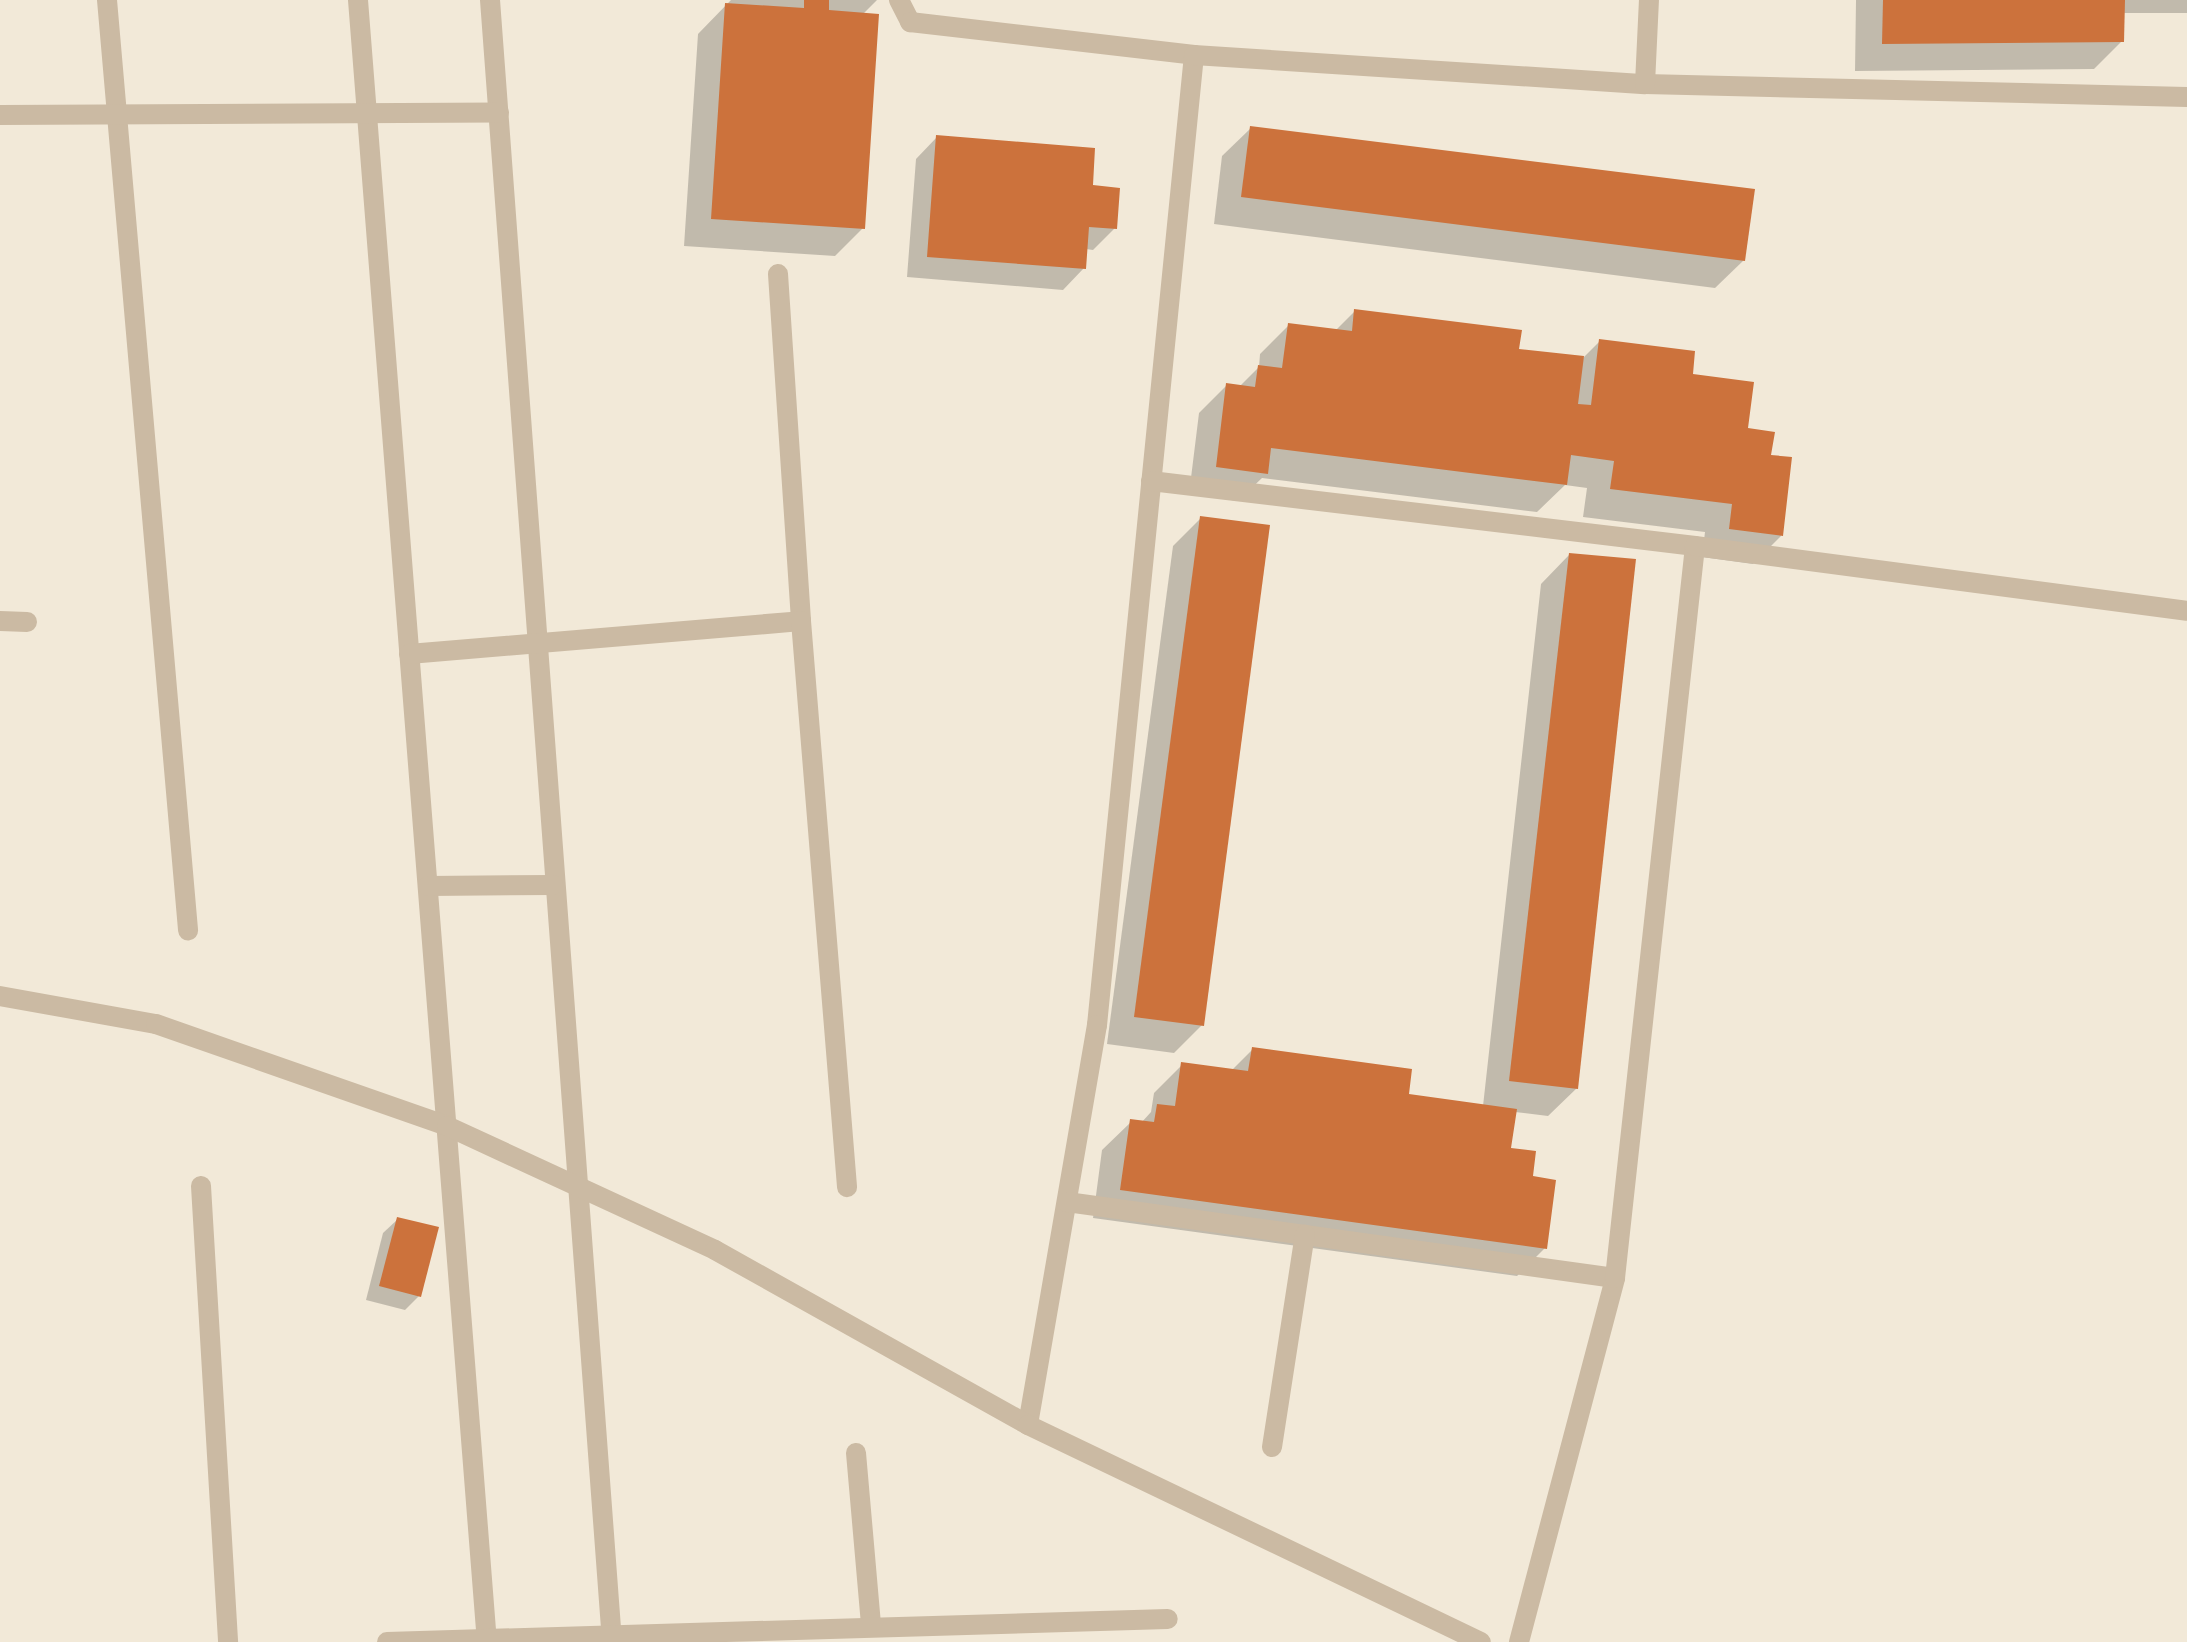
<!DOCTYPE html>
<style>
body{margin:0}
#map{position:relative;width:2187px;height:1642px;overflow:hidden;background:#f2e9d8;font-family:"Asap Condensed",sans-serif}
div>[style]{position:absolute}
.shadow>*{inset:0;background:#0003}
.building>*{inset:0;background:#cc723c}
.service>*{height:20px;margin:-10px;padding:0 10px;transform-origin:10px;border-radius:10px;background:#cbbaa3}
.minor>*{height:20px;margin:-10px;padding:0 10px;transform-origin:10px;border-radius:10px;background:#cbbaa3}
.tertiary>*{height:20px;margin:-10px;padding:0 10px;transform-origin:10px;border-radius:10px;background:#cbbaa3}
span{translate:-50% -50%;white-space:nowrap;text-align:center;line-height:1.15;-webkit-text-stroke:8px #faf3e4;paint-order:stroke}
</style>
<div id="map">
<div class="shadow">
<div style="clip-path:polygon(731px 0,877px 0,862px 15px,863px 228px,835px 256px,684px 246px,698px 34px)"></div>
<div style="clip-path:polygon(1856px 0,2187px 0,2187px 13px,2123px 13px,2122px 41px,2094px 69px,1855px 71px)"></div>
<div style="clip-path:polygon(1251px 128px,1744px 260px,1715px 288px,1214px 224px,1222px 156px)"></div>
<div style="clip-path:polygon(937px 137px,1091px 187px,1115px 228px,1093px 250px,1086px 249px,1084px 268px,1063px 290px,907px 277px,916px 159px)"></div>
<div style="clip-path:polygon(1355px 311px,1517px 350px,1583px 358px,1600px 341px,1690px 376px,1769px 457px,1781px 536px,1753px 564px,1702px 557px,1705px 532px,1583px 517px,1587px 488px,1565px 485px,1537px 512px,1262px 478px,1238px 501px,1189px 494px,1199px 413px,1227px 385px,1239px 387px,1259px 367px,1260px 354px,1288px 326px,1335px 331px)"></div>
<div style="clip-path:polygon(1201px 518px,1202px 1025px,1174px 1053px,1107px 1044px,1173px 546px)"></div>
<div style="clip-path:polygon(1569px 555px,1577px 1088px,1548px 1116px,1515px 1112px,1509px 1149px,1531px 1178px,1545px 1248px,1517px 1276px,1093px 1218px,1102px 1150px,1131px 1122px,1141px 1123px,1151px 1112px,1154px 1093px,1182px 1065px,1231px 1071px,1253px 1049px,1407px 1096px,1483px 1106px,1541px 584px)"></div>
<div style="clip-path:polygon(398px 1219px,419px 1296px,405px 1310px,366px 1300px,383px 1233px)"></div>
</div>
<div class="building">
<div style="clip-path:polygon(804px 0,829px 0,829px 10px,879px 14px,865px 229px,711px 219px,725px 3px,804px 8px)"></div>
<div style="clip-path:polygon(1883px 0,2125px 0,2124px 42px,1882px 44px)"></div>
<div style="clip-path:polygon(1250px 126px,1755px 189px,1745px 261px,1241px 197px)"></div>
<div style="clip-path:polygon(936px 135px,1095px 148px,1093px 185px,1120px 188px,1117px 229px,1089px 227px,1086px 269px,927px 257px)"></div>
<div style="clip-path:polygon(1354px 309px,1522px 330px,1519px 349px,1584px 356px,1578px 404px,1591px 405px,1599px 339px,1695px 351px,1693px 374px,1754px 382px,1748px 428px,1775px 432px,1771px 455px,1792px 457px,1783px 536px,1729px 529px,1732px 504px,1610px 489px,1614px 461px,1571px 455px,1567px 485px,1271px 448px,1268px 474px,1216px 467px,1226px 383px,1255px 387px,1258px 365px,1282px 368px,1288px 323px,1352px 331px)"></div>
<div style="clip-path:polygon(1200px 516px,1270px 525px,1204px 1026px,1134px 1017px)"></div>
<div style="clip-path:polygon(1569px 553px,1636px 559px,1578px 1089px,1509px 1081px)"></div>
<div style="clip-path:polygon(1252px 1047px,1412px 1069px,1409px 1094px,1517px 1109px,1511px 1148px,1536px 1151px,1533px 1176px,1556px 1180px,1547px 1249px,1120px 1190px,1130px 1119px,1154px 1122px,1157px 1104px,1175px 1106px,1181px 1062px,1248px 1071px)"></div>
<div style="clip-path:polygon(397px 1217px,439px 1227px,421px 1297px,379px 1286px)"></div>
</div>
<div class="service">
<div style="left:899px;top:0;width:25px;rotate:63deg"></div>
<div style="left:910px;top:22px;width:286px;rotate:6.6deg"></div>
<div style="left:1194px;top:55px;width:975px;rotate:95.71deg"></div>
<div style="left:1097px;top:1025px;width:406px;rotate:99.8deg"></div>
<div style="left:1194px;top:55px;width:452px;rotate:3.7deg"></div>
<div style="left:1645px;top:84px;width:542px;rotate:1.37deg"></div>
<div style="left:1645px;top:84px;width:84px;rotate:-87.3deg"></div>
<div style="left:1151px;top:481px;width:548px;rotate:6.81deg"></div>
<div style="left:1067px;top:1202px;width:553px;rotate:7.9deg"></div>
<div style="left:1272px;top:1447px;width:215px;rotate:-81.2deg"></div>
<div style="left:1519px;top:1642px;width:376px;rotate:-75.2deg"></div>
<div style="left:1615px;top:1278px;width:736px;rotate:-83.76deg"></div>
<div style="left:1695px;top:546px;width:496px;rotate:7.5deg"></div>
</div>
<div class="minor">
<div style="left:107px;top:0;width:934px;rotate:85.02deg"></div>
<div style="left:358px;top:0;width:1647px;rotate:85.51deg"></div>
<div style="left:490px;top:0;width:1647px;rotate:85.75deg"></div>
<div style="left:0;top:115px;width:499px;rotate:-0.3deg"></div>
<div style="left:778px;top:274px;width:348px;rotate:86.2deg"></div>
<div style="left:0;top:621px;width:27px;rotate:2deg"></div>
<div style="left:409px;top:654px;width:393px;rotate:-4.8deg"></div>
<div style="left:801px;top:621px;width:568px;rotate:85.35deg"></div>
<div style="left:428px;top:886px;width:125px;rotate:-0.5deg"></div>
<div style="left:201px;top:1186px;width:457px;rotate:86.6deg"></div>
<div style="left:856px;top:1453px;width:174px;rotate:85deg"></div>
<div style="left:387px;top:1642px;width:781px;rotate:-1.69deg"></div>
</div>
<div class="tertiary">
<div style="left:0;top:996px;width:158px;rotate:10.2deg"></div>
<div style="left:156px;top:1024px;width:308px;rotate:19.3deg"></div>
<div style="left:447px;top:1126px;width:295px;rotate:24.8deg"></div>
<div style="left:715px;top:1250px;width:359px;rotate:29.2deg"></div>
<div style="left:1028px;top:1425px;width:502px;rotate:25.6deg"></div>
</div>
</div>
